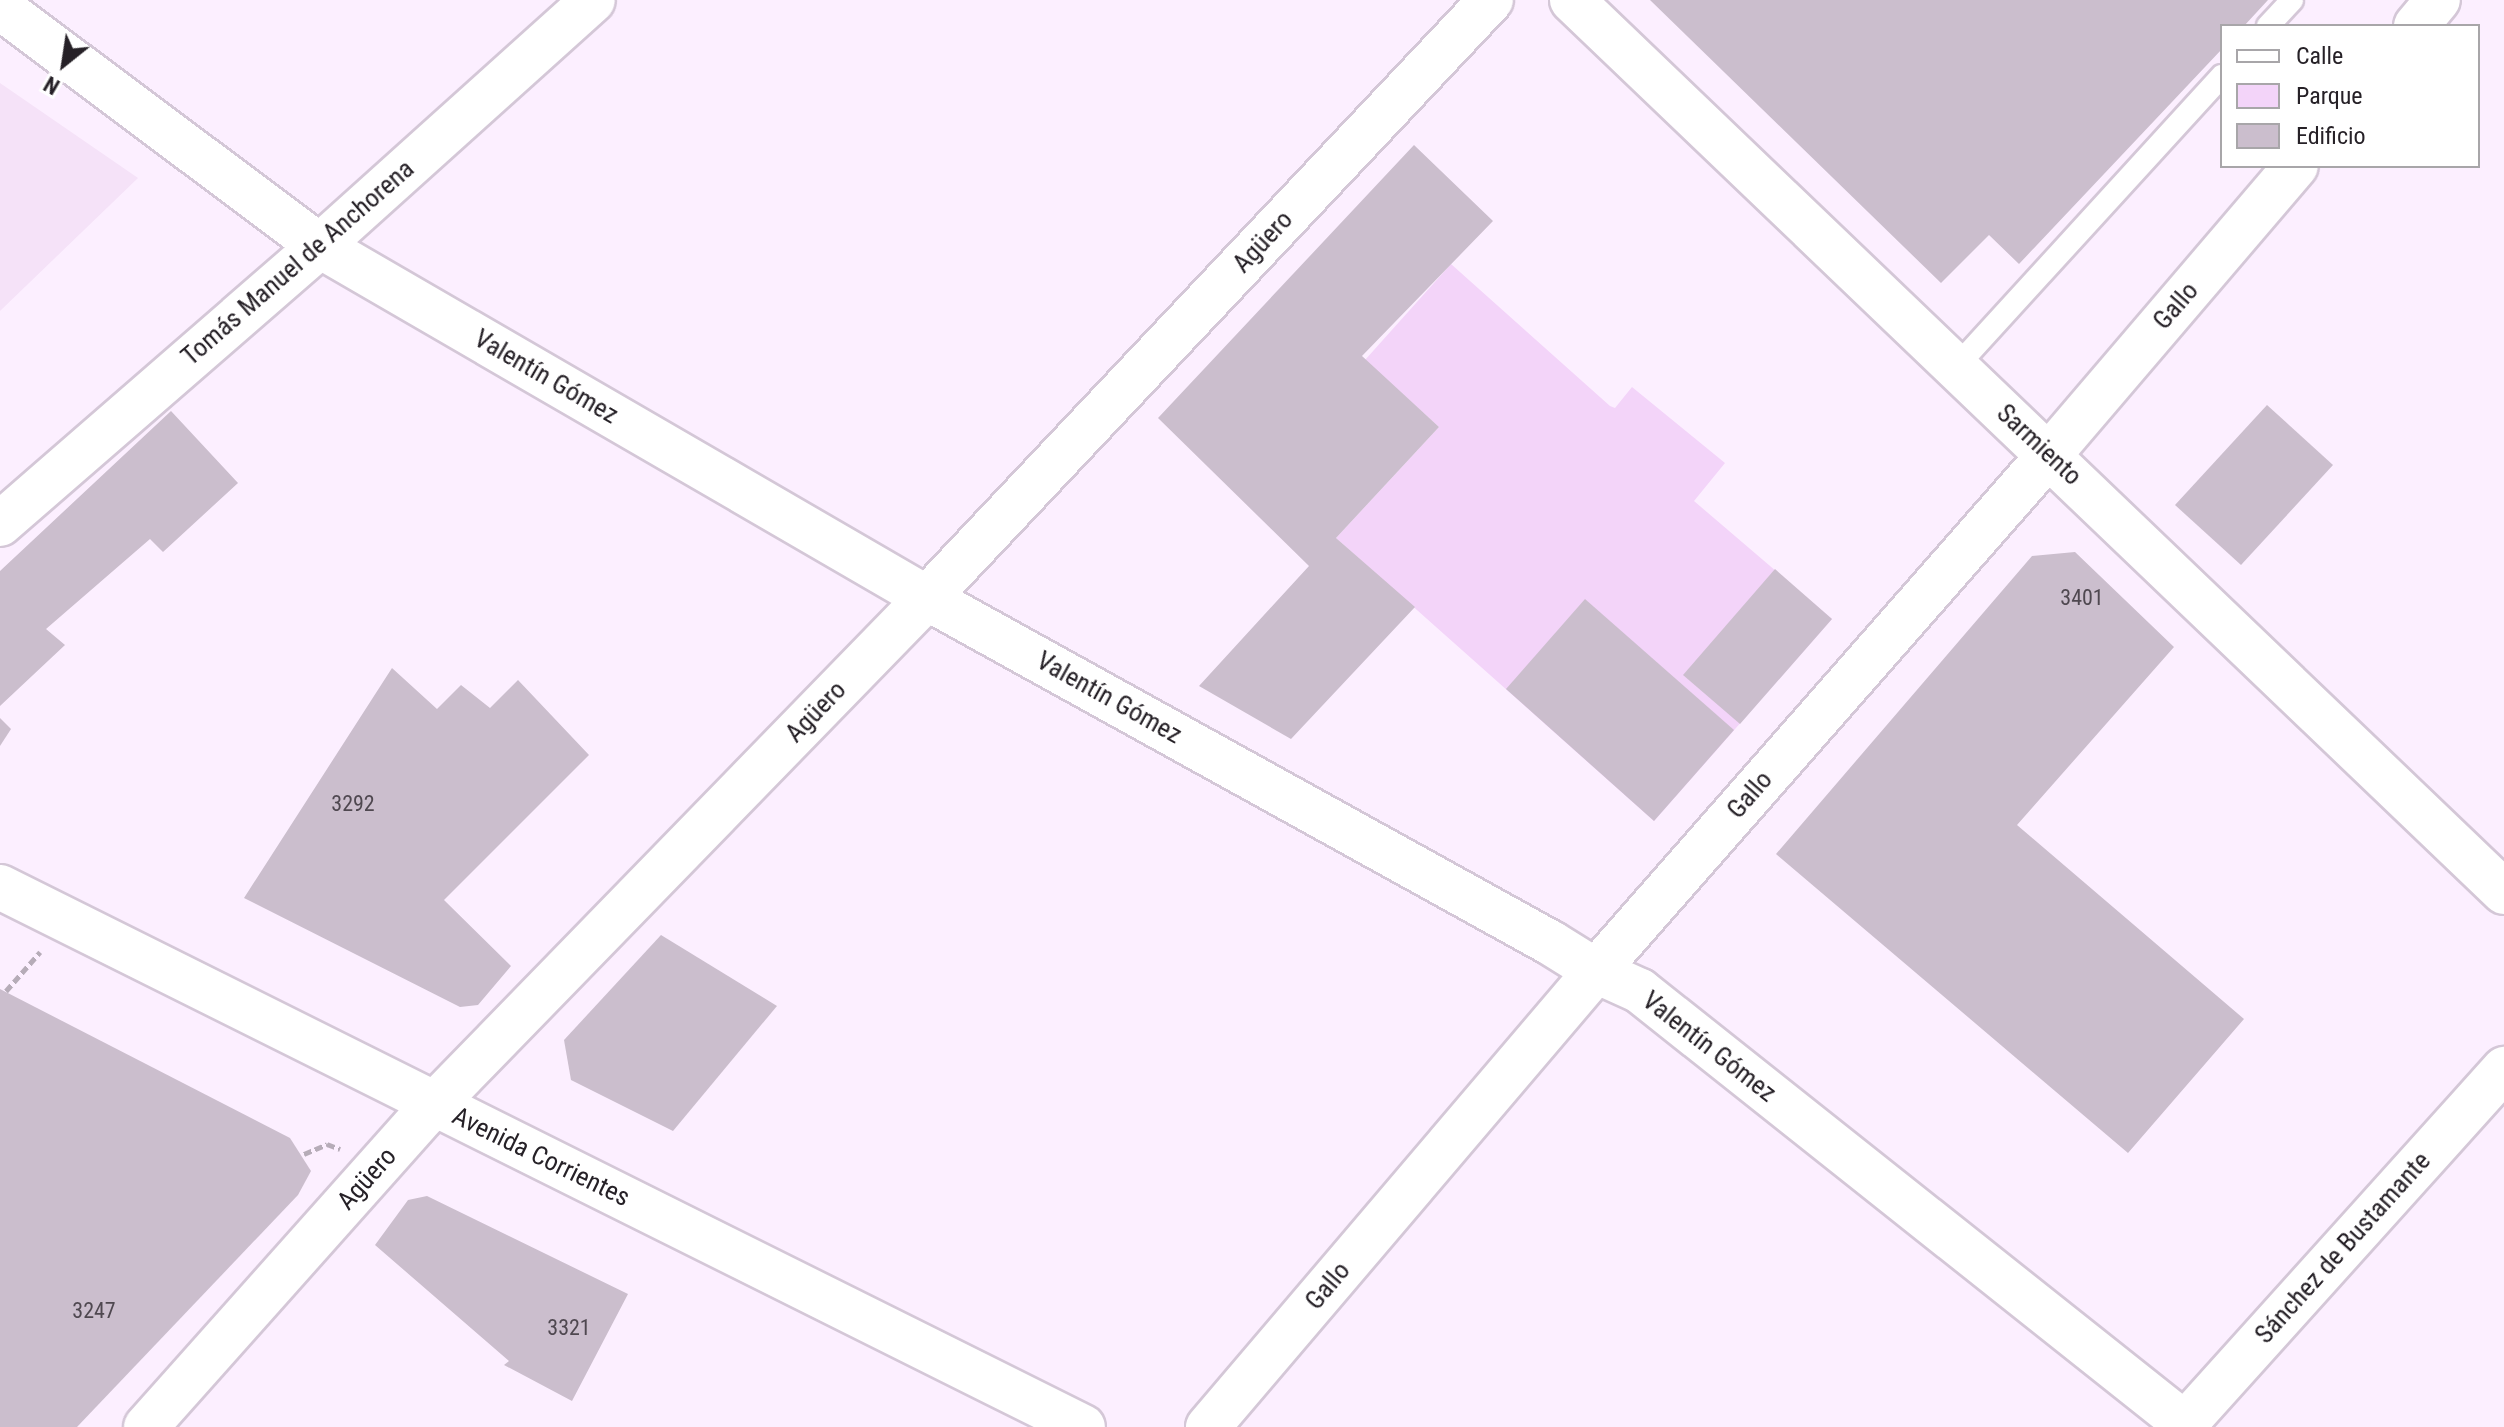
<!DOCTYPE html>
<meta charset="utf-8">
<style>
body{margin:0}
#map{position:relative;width:2504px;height:1427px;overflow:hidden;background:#fcefff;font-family:"Roboto Condensed",sans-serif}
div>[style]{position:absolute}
.built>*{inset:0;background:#f5e2f8}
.green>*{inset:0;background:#f3d4f9}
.building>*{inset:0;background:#cbbecd}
.path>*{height:5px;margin-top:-2.5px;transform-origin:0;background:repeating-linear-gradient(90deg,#b6acb8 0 8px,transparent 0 12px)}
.roads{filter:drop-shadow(2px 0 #d4c7d7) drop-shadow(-2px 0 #d4c7d7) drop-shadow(0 2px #d4c7d7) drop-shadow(0 -2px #d4c7d7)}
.service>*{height:22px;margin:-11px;padding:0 11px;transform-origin:11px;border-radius:11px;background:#fff}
.minor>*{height:44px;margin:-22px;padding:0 22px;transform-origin:22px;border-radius:22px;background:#fff}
.secondary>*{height:44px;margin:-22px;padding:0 22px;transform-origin:22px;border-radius:22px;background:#fff}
.primary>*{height:44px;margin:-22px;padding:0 22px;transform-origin:22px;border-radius:22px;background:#fff}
span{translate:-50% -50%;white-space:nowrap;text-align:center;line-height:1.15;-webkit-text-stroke:8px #fff;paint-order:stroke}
.number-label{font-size:22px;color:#4f4850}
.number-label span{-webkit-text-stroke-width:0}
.street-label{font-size:26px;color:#262127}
.legend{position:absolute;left:2220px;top:24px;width:260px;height:144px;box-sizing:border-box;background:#fff;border:2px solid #a8a6a9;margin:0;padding:10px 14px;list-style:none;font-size:24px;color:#262127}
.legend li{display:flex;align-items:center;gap:16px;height:40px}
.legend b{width:40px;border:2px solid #a8a6a9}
.north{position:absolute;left:24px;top:24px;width:80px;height:80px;-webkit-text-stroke:6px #fff;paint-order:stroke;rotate:210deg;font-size:22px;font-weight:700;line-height:32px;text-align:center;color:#262127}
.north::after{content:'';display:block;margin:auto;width:28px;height:36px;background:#262127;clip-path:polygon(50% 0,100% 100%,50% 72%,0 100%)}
</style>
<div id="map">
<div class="built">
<div style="clip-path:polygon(0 83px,138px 178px,0 311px)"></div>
</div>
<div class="green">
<div style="clip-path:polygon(1451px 264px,1610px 406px,1615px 408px,1632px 387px,1725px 463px,1694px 501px,1832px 619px,1654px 821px,1336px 538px,1439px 427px,1365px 360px)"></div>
</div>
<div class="building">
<div style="clip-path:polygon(1650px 0,2268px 0,2244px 26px,2222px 26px,2222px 49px,2019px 264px,1989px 235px,1941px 283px)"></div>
<div style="clip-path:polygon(1414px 145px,1493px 221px,1362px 356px,1439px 427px,1336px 538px,1415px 607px,1291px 739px,1199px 686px,1309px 566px,1158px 418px)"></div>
<div style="clip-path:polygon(2267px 405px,2333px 465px,2241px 565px,2175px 505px)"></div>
<div style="clip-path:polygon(171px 411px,238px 483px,163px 552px,150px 539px,46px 629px,65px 645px,0 706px,0 571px)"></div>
<div style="clip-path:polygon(2075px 552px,2174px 647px,2017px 825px,2244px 1019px,2128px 1153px,1776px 854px,2032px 556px)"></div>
<div style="clip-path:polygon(1775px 569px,1832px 619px,1740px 724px,1683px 675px)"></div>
<div style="clip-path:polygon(1585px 599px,1734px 730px,1654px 821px,1506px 689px)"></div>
<div style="clip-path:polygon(392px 668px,437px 709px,461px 685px,490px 708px,518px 680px,589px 755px,444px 900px,511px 966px,478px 1005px,460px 1007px,244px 898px)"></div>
<div style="clip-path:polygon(0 718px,11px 729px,0 746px)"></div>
<div style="clip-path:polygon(661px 935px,777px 1006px,673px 1131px,571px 1080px,564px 1040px)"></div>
<div style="clip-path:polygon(0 989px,290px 1138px,311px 1171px,298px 1195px,77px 1427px,0 1427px)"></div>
<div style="clip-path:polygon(427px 1196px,628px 1294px,572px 1401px,504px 1365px,509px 1361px,375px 1245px,408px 1200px)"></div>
</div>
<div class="path">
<div style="left:6px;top:991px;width:52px;rotate:-48.9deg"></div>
<div style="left:304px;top:1154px;width:25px;rotate:-23deg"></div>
<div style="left:327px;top:1144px;width:14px;rotate:21deg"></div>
</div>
<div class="roads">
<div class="service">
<div style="left:2268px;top:26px;width:35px;rotate:-47deg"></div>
<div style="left:1956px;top:367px;width:394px;rotate:-47.6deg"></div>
</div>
<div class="minor">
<div style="left:1572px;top:0;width:1290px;rotate:43.74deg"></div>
<div style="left:0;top:7px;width:399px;rotate:36.8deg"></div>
<div style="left:320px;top:246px;width:702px;rotate:30.11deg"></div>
<div style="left:927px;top:598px;width:713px;rotate:28.94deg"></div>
<div style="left:1551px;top:943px;width:53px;rotate:31.9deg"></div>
<div style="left:1596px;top:971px;width:48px;rotate:24.4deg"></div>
<div style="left:1640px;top:991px;width:701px;rotate:38.46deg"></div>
<div style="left:0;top:524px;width:424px;rotate:-41deg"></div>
<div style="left:320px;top:246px;width:367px;rotate:-42deg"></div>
<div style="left:146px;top:1427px;width:418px;rotate:-48.3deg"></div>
<div style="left:424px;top:1115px;width:721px;rotate:-45.79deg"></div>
<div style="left:927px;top:598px;width:822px;rotate:-46.68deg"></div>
<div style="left:2182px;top:1427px;width:482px;rotate:-48deg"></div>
</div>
<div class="secondary">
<div style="left:2416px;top:26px;width:34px;rotate:-50deg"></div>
<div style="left:1208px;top:1427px;width:599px;rotate:-49.61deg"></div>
<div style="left:1596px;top:971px;width:687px;rotate:-48.72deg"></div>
<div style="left:2049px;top:455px;width:380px;rotate:-49.5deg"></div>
</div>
<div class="primary">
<div style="left:0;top:887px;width:1210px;rotate:26.5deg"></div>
</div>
</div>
<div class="number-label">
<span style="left:2082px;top:598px">3401</span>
<span style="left:353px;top:804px">3292</span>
<span style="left:94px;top:1311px">3247</span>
<span style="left:569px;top:1328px">3321</span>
</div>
<div class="street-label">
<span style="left:1263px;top:242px;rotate:-47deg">Agüero</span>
<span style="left:298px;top:263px;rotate:-41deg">Tomás Manuel de Anchorena</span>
<span style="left:2176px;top:306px;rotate:-49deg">Gallo</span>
<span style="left:546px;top:377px;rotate:30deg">Valentín Gómez</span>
<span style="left:2039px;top:445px;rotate:43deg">Sarmiento</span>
<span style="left:1109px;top:698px;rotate:29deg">Valentín Gómez</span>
<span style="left:816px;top:712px;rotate:-46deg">Agüero</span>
<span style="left:1750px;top:795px;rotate:-49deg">Gallo</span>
<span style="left:1709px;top:1047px;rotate:38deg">Valentín Gómez</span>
<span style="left:541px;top:1157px;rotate:26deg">Avenida Corrientes</span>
<span style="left:367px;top:1179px;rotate:-48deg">Agüero</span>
<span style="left:2343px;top:1248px;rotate:-48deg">Sánchez de Bustamante</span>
<span style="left:1328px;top:1286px;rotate:-50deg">Gallo</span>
</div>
<ul class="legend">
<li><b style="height:10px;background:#fff"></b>Calle</li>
<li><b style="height:22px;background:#f3d4f9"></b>Parque</li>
<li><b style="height:22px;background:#cbbecd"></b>Edificio</li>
</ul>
<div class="north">N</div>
</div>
